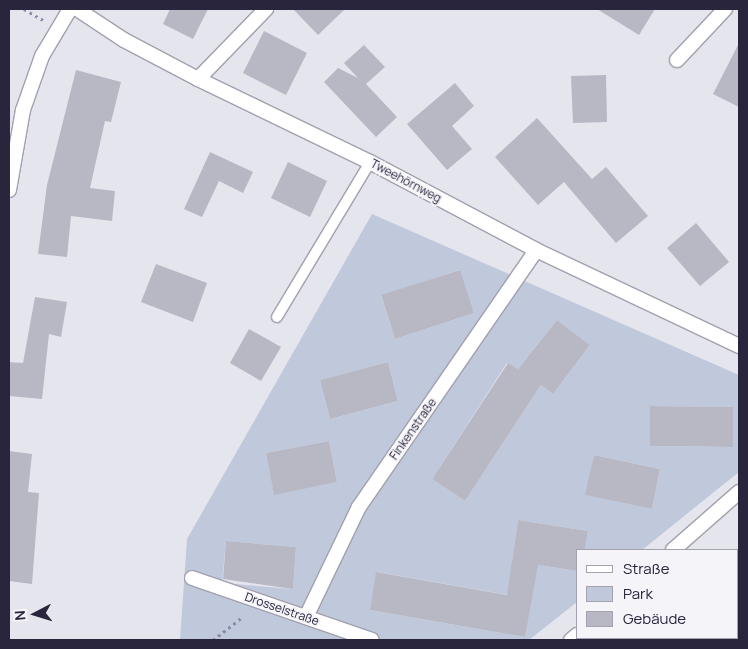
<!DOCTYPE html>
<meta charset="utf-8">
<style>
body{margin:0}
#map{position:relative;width:748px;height:649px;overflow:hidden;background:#e5e5ed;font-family:Manrope,sans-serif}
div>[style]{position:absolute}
.green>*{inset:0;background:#c0c9dc}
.building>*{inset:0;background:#b7b8c4}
.path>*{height:3px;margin-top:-1.5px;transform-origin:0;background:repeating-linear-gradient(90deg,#8c88ad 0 2.5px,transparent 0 6.5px)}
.roads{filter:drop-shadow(1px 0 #a1a0ae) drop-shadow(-1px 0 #a1a0ae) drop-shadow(0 1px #a1a0ae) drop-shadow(0 -1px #a1a0ae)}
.service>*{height:10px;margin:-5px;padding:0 5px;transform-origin:5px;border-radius:5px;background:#fff}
.minor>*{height:14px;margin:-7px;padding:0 7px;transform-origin:7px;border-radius:7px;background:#fff}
span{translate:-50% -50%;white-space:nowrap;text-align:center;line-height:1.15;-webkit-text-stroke:4px #f5f5f9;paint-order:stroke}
.street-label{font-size:12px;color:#29253d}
.frame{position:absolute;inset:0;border:10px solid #29253d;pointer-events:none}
.legend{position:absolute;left:576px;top:549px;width:162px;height:90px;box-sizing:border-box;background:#f5f5f9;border:1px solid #a3a2ae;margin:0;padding:6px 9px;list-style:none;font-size:15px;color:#29253d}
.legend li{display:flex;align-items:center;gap:10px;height:25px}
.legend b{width:25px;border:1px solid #a3a2ae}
.north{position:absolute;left:10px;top:589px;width:50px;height:50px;-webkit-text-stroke:4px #f5f5f9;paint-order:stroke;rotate:265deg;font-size:14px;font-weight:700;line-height:20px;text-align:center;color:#29253d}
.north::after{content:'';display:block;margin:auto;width:18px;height:22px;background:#29253d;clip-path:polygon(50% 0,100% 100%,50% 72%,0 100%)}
</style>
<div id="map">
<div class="green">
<div style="clip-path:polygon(evenodd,372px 214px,739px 375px,739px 472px,642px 550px,585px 550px,588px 531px,518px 520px,512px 561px,577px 571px,577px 602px,529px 640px,180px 640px,187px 539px,372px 214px,459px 270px,474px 313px,395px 339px,381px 296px,459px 270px,372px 214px,557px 320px,590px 345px,553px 394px,541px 385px,465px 501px,432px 479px,507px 363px,518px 369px,557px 320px,372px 214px,388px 362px,398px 401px,330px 419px,320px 380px,388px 362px,372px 214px,650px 406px,733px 407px,733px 447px,650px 446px,650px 406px,372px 214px,329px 441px,337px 482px,274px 494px,266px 453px,329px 441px,372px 214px,594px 455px,660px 469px,652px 509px,586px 495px,594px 455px,372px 214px,226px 541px,296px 547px,293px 589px,222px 583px,226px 541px,372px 214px,377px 572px,531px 599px,525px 637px,370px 610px,377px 572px)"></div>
</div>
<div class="building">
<div style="clip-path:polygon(170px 9px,208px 9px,193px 39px,163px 24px)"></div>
<div style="clip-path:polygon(293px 9px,345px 9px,318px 35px)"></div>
<div style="clip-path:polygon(597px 9px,655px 9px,639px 35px)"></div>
<div style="clip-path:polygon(264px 31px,307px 53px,286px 95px,243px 73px)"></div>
<div style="clip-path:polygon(739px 43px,739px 107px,713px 94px)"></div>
<div style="clip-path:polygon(364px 45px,385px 67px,366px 84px,397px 117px,376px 137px,324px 82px,338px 68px,358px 78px,344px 63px)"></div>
<div style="clip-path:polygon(76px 70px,121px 82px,111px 122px,105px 121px,90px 188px,115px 191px,112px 221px,71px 216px,67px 257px,38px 254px,47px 185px)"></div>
<div style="clip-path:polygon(606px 75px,607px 122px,573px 123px,571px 76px)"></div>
<div style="clip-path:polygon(455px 83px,474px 106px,452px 126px,472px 149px,447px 170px,407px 124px)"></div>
<div style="clip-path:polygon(537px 118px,592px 179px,606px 167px,648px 216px,616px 243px,564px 182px,538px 205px,495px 157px)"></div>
<div style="clip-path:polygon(210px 152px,253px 172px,243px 193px,219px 181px,202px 217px,184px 209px)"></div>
<div style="clip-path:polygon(288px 162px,327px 181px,310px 217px,271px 198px)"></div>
<div style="clip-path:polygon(696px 223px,729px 262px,700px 286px,667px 248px)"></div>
<div style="clip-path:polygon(156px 264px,207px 283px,193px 322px,141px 302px)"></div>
<div style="clip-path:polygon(460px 270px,474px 313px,395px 339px,381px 295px)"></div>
<div style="clip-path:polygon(35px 297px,67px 302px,61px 337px,49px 334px,42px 399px,9px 396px,9px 362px,23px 363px)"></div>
<div style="clip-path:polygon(557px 320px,590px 345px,553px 394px,541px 385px,465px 501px,432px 479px,508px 363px,518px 369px)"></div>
<div style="clip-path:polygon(249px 329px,281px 347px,261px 381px,230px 363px)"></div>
<div style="clip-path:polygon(388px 362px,398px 401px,330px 419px,320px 380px)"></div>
<div style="clip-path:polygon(650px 406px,733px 407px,733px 447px,650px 446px)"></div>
<div style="clip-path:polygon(329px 441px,337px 482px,274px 495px,266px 453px)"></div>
<div style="clip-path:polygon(9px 451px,32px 454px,28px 492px,39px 493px,32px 584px,9px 581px)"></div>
<div style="clip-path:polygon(594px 455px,660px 469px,652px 509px,585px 495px)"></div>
<div style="clip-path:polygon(518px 520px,588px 531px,585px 550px,577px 550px,577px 571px,538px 565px,525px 637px,370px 610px,376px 572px,507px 595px)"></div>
<div style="clip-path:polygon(226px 541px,296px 547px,293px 589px,223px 579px)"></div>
</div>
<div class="path">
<div style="left:24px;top:9px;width:22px;rotate:30deg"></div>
<div style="left:213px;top:640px;width:39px;rotate:-38deg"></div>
</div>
<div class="roads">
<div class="service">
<div style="left:277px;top:317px;width:181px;rotate:-59deg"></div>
</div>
<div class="minor">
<div style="left:77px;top:9px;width:56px;rotate:33.4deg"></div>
<div style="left:124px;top:40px;width:84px;rotate:27.8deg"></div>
<div style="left:198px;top:79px;width:191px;rotate:25.8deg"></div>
<div style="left:370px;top:162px;width:188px;rotate:27.9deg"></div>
<div style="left:536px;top:250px;width:225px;rotate:25.3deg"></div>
<div style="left:677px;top:60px;width:70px;rotate:-46.7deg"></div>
<div style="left:198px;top:79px;width:98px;rotate:-45.8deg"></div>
<div style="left:9px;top:190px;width:81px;rotate:-80.1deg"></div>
<div style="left:23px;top:110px;width:57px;rotate:-70.6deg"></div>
<div style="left:42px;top:56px;width:55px;rotate:-59.2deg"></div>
<div style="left:673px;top:550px;width:88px;rotate:-41.3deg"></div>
<div style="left:192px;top:578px;width:190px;rotate:19deg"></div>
<div style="left:306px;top:617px;width:122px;rotate:-64.3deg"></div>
<div style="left:359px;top:507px;width:312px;rotate:-55.4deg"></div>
<div style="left:571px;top:640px;width:8px;rotate:-40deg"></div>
</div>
</div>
<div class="street-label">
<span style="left:406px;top:181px;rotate:28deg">Tweehörnweg</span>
<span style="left:413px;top:429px;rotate:-55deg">Finkenstraße</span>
<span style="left:282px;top:609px;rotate:19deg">Drosselstraße</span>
</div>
<div class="frame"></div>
<ul class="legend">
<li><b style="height:6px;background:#fff"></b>Straße</li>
<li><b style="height:14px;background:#c0c9dc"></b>Park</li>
<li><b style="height:14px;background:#b7b8c4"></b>Gebäude</li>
</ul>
<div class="north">N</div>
</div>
